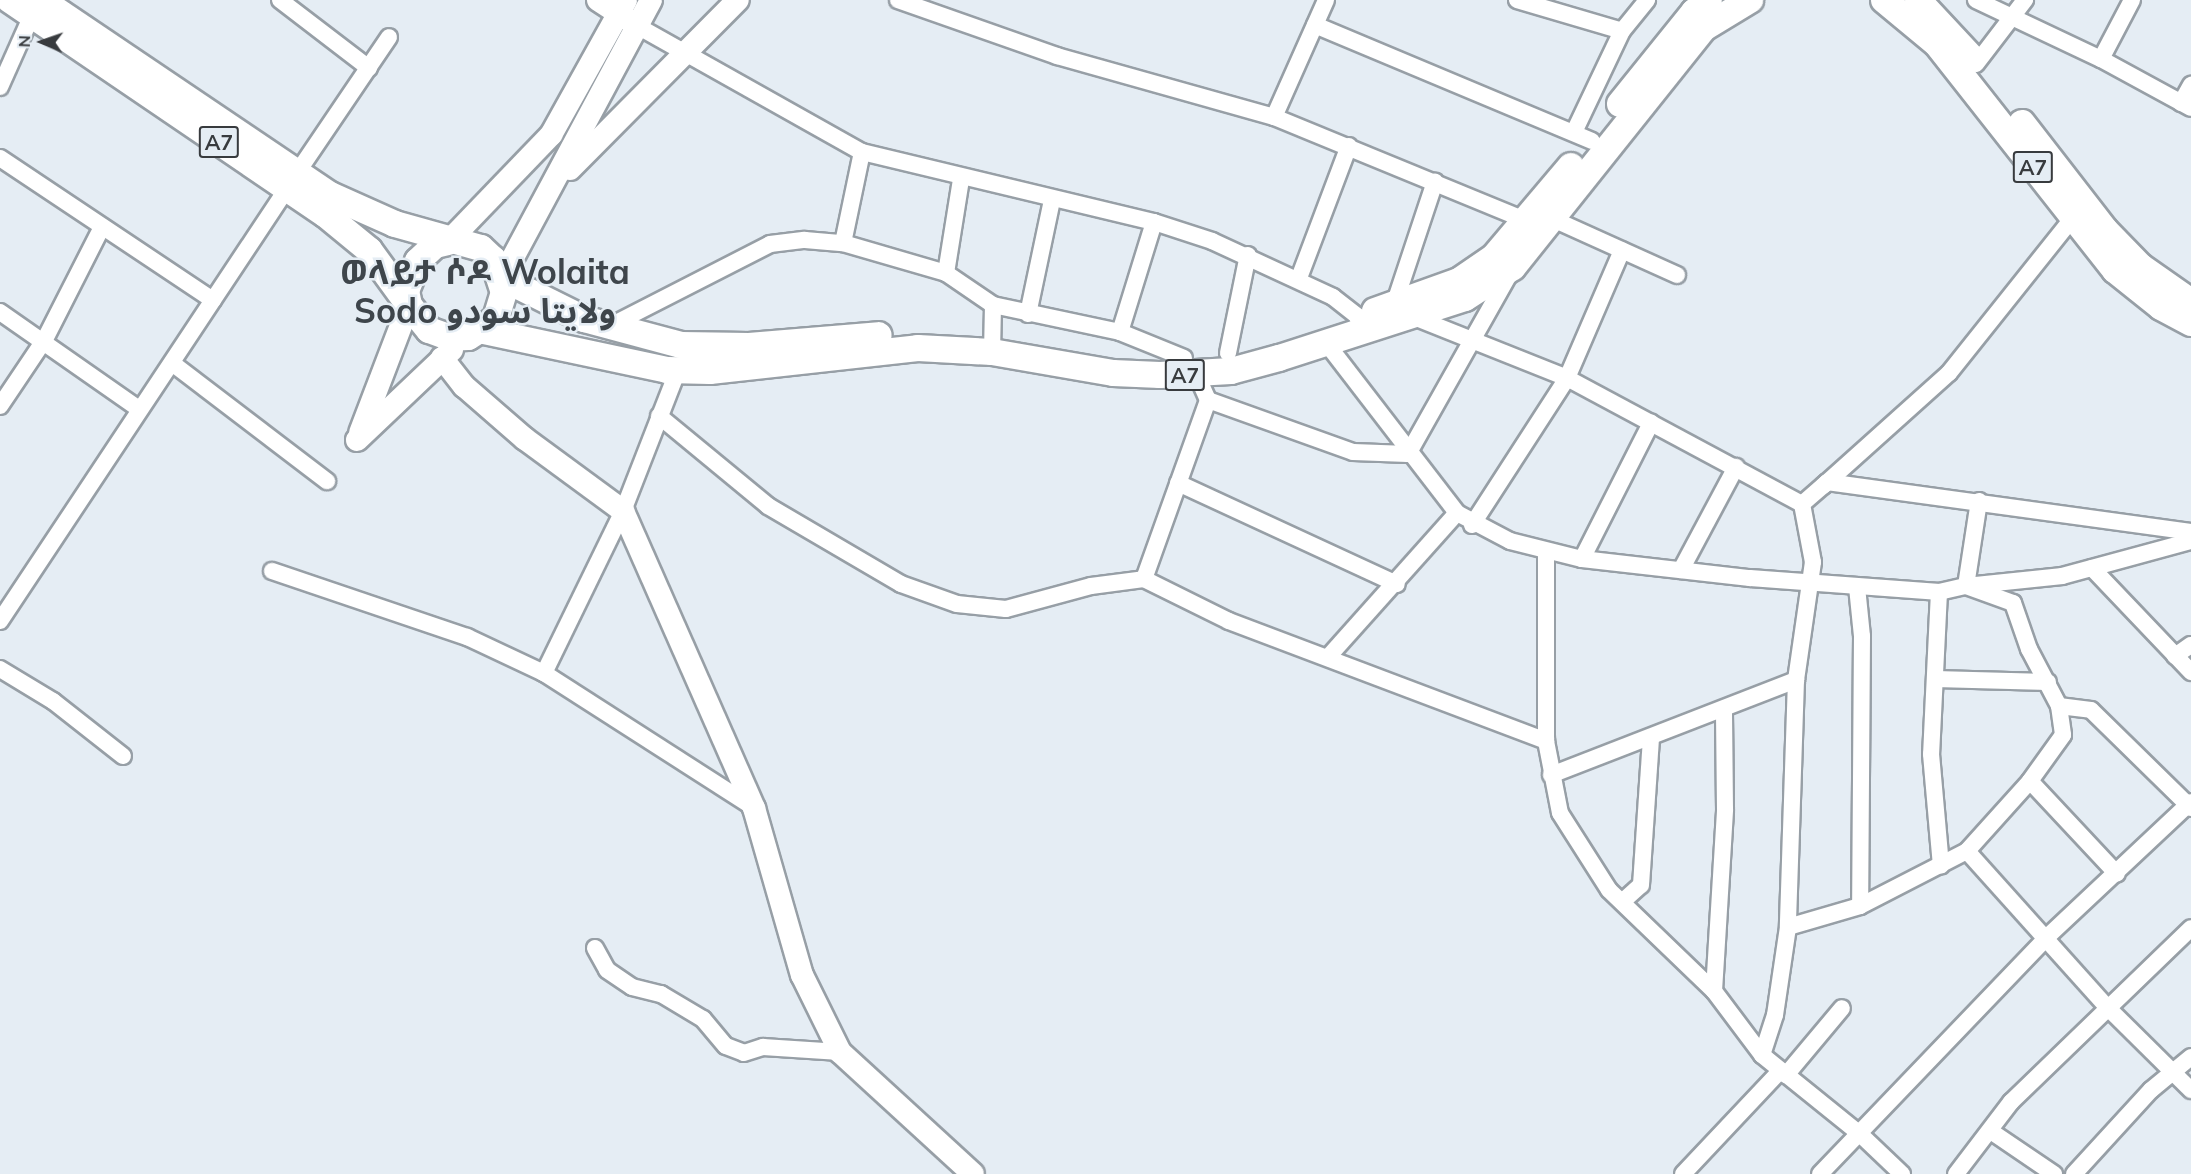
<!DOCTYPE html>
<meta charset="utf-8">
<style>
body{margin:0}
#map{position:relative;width:2191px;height:1174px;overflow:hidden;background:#e5edf4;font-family:Mulish,"Noto Sans Arabic","Noto Sans Ethiopic",sans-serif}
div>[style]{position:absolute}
.roads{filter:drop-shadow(2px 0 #979fa6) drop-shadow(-2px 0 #979fa6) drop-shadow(0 2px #979fa6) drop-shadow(0 -2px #979fa6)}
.minor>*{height:16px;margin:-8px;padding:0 8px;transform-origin:8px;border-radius:8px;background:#fff}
.major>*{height:22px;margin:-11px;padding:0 11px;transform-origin:11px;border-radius:11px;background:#fff}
.highway>*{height:26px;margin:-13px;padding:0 13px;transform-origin:13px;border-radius:13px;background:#fff}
span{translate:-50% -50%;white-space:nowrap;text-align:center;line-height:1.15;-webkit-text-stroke:5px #e5edf4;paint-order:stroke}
.shield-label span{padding:2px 4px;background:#e5edf4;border:2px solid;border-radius:4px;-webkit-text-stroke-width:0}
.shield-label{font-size:21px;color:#383b3e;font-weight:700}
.town-label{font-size:34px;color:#3e454b;font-weight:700}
.north{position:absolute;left:12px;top:12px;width:60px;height:60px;-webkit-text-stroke:4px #e5edf4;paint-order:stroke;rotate:272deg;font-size:16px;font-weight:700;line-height:24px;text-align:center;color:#383b3e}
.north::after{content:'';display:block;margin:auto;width:21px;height:27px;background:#383b3e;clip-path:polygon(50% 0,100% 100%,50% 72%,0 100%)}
</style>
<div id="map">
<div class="roads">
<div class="minor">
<div style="left:280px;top:0;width:112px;rotate:37.4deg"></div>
<div style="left:898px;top:0;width:169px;rotate:19.4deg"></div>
<div style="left:1057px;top:56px;width:225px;rotate:15.7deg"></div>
<div style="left:1274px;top:117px;width:280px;rotate:22.3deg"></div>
<div style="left:1517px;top:0;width:109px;rotate:16.4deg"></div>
<div style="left:1976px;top:0;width:138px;rotate:25.3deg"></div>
<div style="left:2101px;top:59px;width:102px;rotate:28.6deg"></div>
<div style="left:1315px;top:25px;width:300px;rotate:22.7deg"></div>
<div style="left:639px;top:27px;width:256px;rotate:29.3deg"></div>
<div style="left:862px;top:152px;width:300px;rotate:13.5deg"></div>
<div style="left:1154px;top:222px;width:61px;rotate:18.1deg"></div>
<div style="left:1212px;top:241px;width:133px;rotate:24.8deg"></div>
<div style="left:1333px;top:297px;width:31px;rotate:38deg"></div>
<div style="left:1357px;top:316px;width:17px;rotate:73deg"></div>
<div style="left:2101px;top:59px;width:67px;rotate:-62.3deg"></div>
<div style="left:1976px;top:64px;width:81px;rotate:-52.6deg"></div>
<div style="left:0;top:87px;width:79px;rotate:-66deg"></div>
<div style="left:2181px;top:103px;width:21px;rotate:-61deg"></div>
<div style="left:1274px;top:117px;width:128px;rotate:-66deg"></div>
<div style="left:1575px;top:130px;width:110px;rotate:-64.6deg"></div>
<div style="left:1622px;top:31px;width:40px;rotate:-51deg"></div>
<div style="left:0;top:158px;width:256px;rotate:33.7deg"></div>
<div style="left:297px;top:173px;width:164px;rotate:-55.9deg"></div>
<div style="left:1553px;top:219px;width:136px;rotate:24.3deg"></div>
<div style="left:843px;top:243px;width:93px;rotate:-78.2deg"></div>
<div style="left:946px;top:273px;width:95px;rotate:-80.9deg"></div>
<div style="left:1299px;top:278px;width:141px;rotate:-69.3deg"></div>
<div style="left:993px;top:305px;width:130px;rotate:12deg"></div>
<div style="left:1120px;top:332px;width:69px;rotate:22.1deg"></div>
<div style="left:1394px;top:305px;width:130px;rotate:-71.6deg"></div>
<div style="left:0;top:312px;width:169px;rotate:34.9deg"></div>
<div style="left:1028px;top:314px;width:116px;rotate:-78.1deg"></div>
<div style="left:1414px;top:317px;width:165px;rotate:21.7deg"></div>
<div style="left:1567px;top:378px;width:267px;rotate:28.2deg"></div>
<div style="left:1802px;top:504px;width:59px;rotate:79.3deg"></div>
<div style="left:1813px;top:562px;width:119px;rotate:98.2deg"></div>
<div style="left:1796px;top:680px;width:247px;rotate:91.9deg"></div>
<div style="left:608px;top:327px;width:182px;rotate:-27.1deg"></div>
<div style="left:770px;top:244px;width:35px;rotate:-7deg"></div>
<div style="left:805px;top:240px;width:38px;rotate:5deg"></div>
<div style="left:843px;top:243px;width:107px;rotate:16.2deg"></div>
<div style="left:946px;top:273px;width:57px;rotate:34.2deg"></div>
<div style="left:993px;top:305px;width:47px;rotate:91.2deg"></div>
<div style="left:1120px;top:332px;width:115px;rotate:-72.8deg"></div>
<div style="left:1327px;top:344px;width:213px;rotate:52.4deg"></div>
<div style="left:1457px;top:513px;width:60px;rotate:27.8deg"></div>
<div style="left:1510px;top:541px;width:74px;rotate:14deg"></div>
<div style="left:1582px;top:559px;width:169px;rotate:6.5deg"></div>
<div style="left:1750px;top:578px;width:190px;rotate:4.2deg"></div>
<div style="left:1939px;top:592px;width:28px;rotate:-13deg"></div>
<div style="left:1966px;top:586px;width:50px;rotate:19.9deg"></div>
<div style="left:2013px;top:603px;width:49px;rotate:70.8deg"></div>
<div style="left:2029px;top:649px;width:64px;rotate:62.2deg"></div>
<div style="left:2059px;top:706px;width:29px;rotate:82deg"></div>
<div style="left:2063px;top:735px;width:57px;rotate:125.7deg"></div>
<div style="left:2030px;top:781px;width:94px;rotate:132deg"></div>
<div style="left:1967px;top:851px;width:120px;rotate:152.8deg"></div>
<div style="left:1860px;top:906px;width:75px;rotate:163.7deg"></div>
<div style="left:1788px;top:927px;width:89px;rotate:98.4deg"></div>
<div style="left:1775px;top:1015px;width:42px;rotate:108deg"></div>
<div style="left:1228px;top:353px;width:100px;rotate:-78.5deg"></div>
<div style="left:172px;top:363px;width:195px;rotate:37.3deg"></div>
<div style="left:1208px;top:400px;width:154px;rotate:19.7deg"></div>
<div style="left:1353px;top:452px;width:55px;rotate:2.1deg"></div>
<div style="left:1408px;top:454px;width:210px;rotate:-60.6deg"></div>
<div style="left:0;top:406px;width:81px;rotate:-56.1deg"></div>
<div style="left:45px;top:339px;width:126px;rotate:-63deg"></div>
<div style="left:659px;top:416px;width:141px;rotate:39.5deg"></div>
<div style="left:768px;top:506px;width:154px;rotate:30.4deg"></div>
<div style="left:901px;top:584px;width:59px;rotate:19.7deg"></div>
<div style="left:957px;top:604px;width:49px;rotate:5.8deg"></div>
<div style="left:1006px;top:609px;width:88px;rotate:-15.1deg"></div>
<div style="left:1091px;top:586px;width:53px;rotate:-7.5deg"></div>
<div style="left:1144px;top:579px;width:95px;rotate:26.3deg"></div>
<div style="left:1229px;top:621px;width:339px;rotate:20.7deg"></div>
<div style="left:1546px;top:741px;width:73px;rotate:79deg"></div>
<div style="left:1560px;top:813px;width:91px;rotate:57.5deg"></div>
<div style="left:1609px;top:890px;width:146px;rotate:43.9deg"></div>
<div style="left:1714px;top:991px;width:80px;rotate:53.1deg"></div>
<div style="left:1762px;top:1055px;width:126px;rotate:38.9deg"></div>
<div style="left:1860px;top:1134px;width:58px;rotate:43.6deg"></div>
<div style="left:1178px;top:483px;width:241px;rotate:24.8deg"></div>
<div style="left:1823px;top:486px;width:169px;rotate:-41.9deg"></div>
<div style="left:1949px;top:373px;width:197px;rotate:-51.4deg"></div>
<div style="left:1979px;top:501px;width:86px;rotate:98.7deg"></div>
<div style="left:1966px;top:586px;width:97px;rotate:-5.9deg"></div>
<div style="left:2062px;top:576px;width:134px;rotate:-15.2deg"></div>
<div style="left:1802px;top:504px;width:33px;rotate:-41deg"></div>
<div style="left:1827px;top:482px;width:367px;rotate:7.8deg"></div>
<div style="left:1472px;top:525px;width:175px;rotate:-57.1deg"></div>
<div style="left:1567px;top:378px;width:139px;rotate:-66.7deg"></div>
<div style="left:1546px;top:552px;width:189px;rotate:90deg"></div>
<div style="left:1582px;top:559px;width:153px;rotate:-63.1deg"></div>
<div style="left:2092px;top:568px;width:144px;rotate:46.4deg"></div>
<div style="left:1681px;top:570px;width:117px;rotate:-61.9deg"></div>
<div style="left:272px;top:571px;width:206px;rotate:18.7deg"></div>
<div style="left:467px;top:637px;width:85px;rotate:25.1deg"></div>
<div style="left:544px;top:673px;width:250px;rotate:32.7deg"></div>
<div style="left:1144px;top:579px;width:190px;rotate:-70.3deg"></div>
<div style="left:1208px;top:400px;width:27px;rotate:-114deg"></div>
<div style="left:1857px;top:587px;width:49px;rotate:84.2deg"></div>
<div style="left:1862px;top:636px;width:270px;rotate:90.4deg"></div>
<div style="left:1939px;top:592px;width:162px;rotate:92.8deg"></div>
<div style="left:1931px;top:754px;width:112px;rotate:84.9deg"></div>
<div style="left:0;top:621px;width:521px;rotate:-56.43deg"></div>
<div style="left:1329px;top:656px;width:192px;rotate:-48.2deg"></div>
<div style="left:2175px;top:656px;width:19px;rotate:-35deg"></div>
<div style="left:0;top:669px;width:62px;rotate:31.1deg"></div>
<div style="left:53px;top:701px;width:89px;rotate:38.2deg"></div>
<div style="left:544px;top:673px;width:180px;rotate:-64deg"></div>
<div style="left:623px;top:511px;width:151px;rotate:-68.7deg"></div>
<div style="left:1935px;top:679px;width:113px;rotate:1.5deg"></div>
<div style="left:2059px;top:706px;width:32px;rotate:7deg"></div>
<div style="left:2091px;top:710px;width:140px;rotate:44.4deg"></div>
<div style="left:1551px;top:775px;width:263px;rotate:-21.2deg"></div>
<div style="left:2030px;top:781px;width:127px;rotate:46.9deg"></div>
<div style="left:1967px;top:851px;width:210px;rotate:48.1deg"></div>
<div style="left:2107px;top:1007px;width:118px;rotate:44.7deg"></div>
<div style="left:1622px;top:902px;width:25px;rotate:-42deg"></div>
<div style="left:1641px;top:885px;width:145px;rotate:-86.1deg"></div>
<div style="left:595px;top:948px;width:25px;rotate:61deg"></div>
<div style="left:607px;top:970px;width:30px;rotate:34deg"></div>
<div style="left:632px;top:987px;width:30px;rotate:14deg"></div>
<div style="left:661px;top:994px;width:49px;rotate:30.8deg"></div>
<div style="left:703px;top:1019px;width:35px;rotate:50deg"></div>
<div style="left:726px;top:1046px;width:19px;rotate:21deg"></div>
<div style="left:744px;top:1053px;width:20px;rotate:-18deg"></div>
<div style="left:763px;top:1047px;width:77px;rotate:3.7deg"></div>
<div style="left:1714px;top:991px;width:182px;rotate:-86.5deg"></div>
<div style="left:1725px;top:809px;width:98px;rotate:-90.6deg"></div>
<div style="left:1786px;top:1075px;width:87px;rotate:-50.1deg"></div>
<div style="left:1992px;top:1132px;width:75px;rotate:34.1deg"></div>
<div style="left:1683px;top:1174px;width:141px;rotate:-46.7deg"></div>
<div style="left:1820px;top:1174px;width:328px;rotate:-46.2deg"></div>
<div style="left:2047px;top:937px;width:197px;rotate:-43.2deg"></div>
<div style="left:1956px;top:1174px;width:91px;rotate:-52.6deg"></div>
<div style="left:2011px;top:1102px;width:250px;rotate:-44deg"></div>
<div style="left:2074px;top:1174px;width:114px;rotate:-47.5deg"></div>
<div style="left:2151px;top:1090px;width:52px;rotate:-39.5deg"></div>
</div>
<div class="major">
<div style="left:598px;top:0;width:38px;rotate:33deg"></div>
<div style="left:570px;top:169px;width:238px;rotate:-45.2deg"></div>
<div style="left:448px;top:242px;width:149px;rotate:-46.1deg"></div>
<div style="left:551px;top:135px;width:154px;rotate:-60.9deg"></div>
<div style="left:502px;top:278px;width:315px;rotate:-61.8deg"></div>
<div style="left:442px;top:358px;width:36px;rotate:52deg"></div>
<div style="left:464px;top:386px;width:81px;rotate:41deg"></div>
<div style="left:525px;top:439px;width:122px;rotate:36.3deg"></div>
<div style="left:623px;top:511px;width:325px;rotate:66.2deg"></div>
<div style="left:754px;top:808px;width:174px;rotate:74deg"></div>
<div style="left:802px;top:975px;width:86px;rotate:63.7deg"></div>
<div style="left:840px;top:1052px;width:180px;rotate:42.5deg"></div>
<div style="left:360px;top:433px;width:137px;rotate:-69.1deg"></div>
<div style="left:357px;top:440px;width:131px;rotate:-43.5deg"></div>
</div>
<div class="highway">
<div style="left:10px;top:0;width:381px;rotate:34.2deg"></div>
<div style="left:325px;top:214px;width:57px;rotate:39.3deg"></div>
<div style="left:369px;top:250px;width:68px;rotate:54deg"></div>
<div style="left:41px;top:0;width:349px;rotate:34deg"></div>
<div style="left:330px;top:195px;width:71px;rotate:24deg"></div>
<div style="left:395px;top:224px;width:89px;rotate:15.6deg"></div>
<div style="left:481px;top:248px;width:16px;rotate:43deg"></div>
<div style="left:493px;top:259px;width:35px;rotate:72deg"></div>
<div style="left:504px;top:292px;width:28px;rotate:107deg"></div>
<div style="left:496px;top:319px;width:33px;rotate:147deg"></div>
<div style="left:468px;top:337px;width:17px;rotate:177deg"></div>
<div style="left:451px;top:338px;width:23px;rotate:-160deg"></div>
<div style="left:429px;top:330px;width:32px;rotate:-129deg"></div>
<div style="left:409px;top:305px;width:14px;rotate:-102deg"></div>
<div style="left:406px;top:291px;width:32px;rotate:-68deg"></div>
<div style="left:418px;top:261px;width:23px;rotate:-43deg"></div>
<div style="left:435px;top:245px;width:13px;rotate:-13deg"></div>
<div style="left:1884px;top:0;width:69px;rotate:39.7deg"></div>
<div style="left:1937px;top:44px;width:288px;rotate:51.8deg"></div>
<div style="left:2115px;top:270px;width:59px;rotate:38.8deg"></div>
<div style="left:2161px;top:307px;width:34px;rotate:28deg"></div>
<div style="left:1918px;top:0;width:76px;rotate:47.1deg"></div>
<div style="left:1620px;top:104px;width:118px;rotate:-51.2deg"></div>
<div style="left:1694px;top:12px;width:19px;rotate:-39deg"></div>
<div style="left:2022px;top:123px;width:135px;rotate:52.2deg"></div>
<div style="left:2105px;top:230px;width:52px;rotate:45.8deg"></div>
<div style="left:2141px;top:267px;width:61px;rotate:35deg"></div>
<div style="left:502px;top:278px;width:92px;rotate:26.6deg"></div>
<div style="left:584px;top:319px;width:100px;rotate:15deg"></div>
<div style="left:681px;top:345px;width:68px;rotate:0.8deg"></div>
<div style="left:749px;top:346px;width:130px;rotate:-4.8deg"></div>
<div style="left:1375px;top:311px;width:89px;rotate:-19.7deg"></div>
<div style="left:1459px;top:281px;width:42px;rotate:-34.4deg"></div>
<div style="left:1494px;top:257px;width:119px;rotate:-49.8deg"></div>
<div style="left:484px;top:331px;width:187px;rotate:12deg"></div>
<div style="left:667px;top:370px;width:43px;rotate:1.3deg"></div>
<div style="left:710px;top:371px;width:209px;rotate:-6.3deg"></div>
<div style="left:918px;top:348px;width:74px;rotate:3.1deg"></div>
<div style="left:992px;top:352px;width:123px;rotate:9.8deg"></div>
<div style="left:1113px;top:373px;width:47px;rotate:2.4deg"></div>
<div style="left:1160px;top:375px;width:71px;rotate:-3.2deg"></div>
<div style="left:1231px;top:371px;width:50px;rotate:-15.2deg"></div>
<div style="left:1279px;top:358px;width:195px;rotate:-17.9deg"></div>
<div style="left:1465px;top:298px;width:57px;rotate:-32.9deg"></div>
<div style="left:1513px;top:267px;width:306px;rotate:-51.4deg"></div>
<div style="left:1704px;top:28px;width:54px;rotate:-31.3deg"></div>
</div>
</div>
<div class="shield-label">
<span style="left:219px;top:142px">A7</span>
<span style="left:2033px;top:167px">A7</span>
<span style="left:1185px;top:375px">A7</span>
</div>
<div class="town-label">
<span style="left:485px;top:291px">ወላይታ ሶዶ Wolaita<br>Sodo ولايتا سودو</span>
</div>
<div class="north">N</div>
</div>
